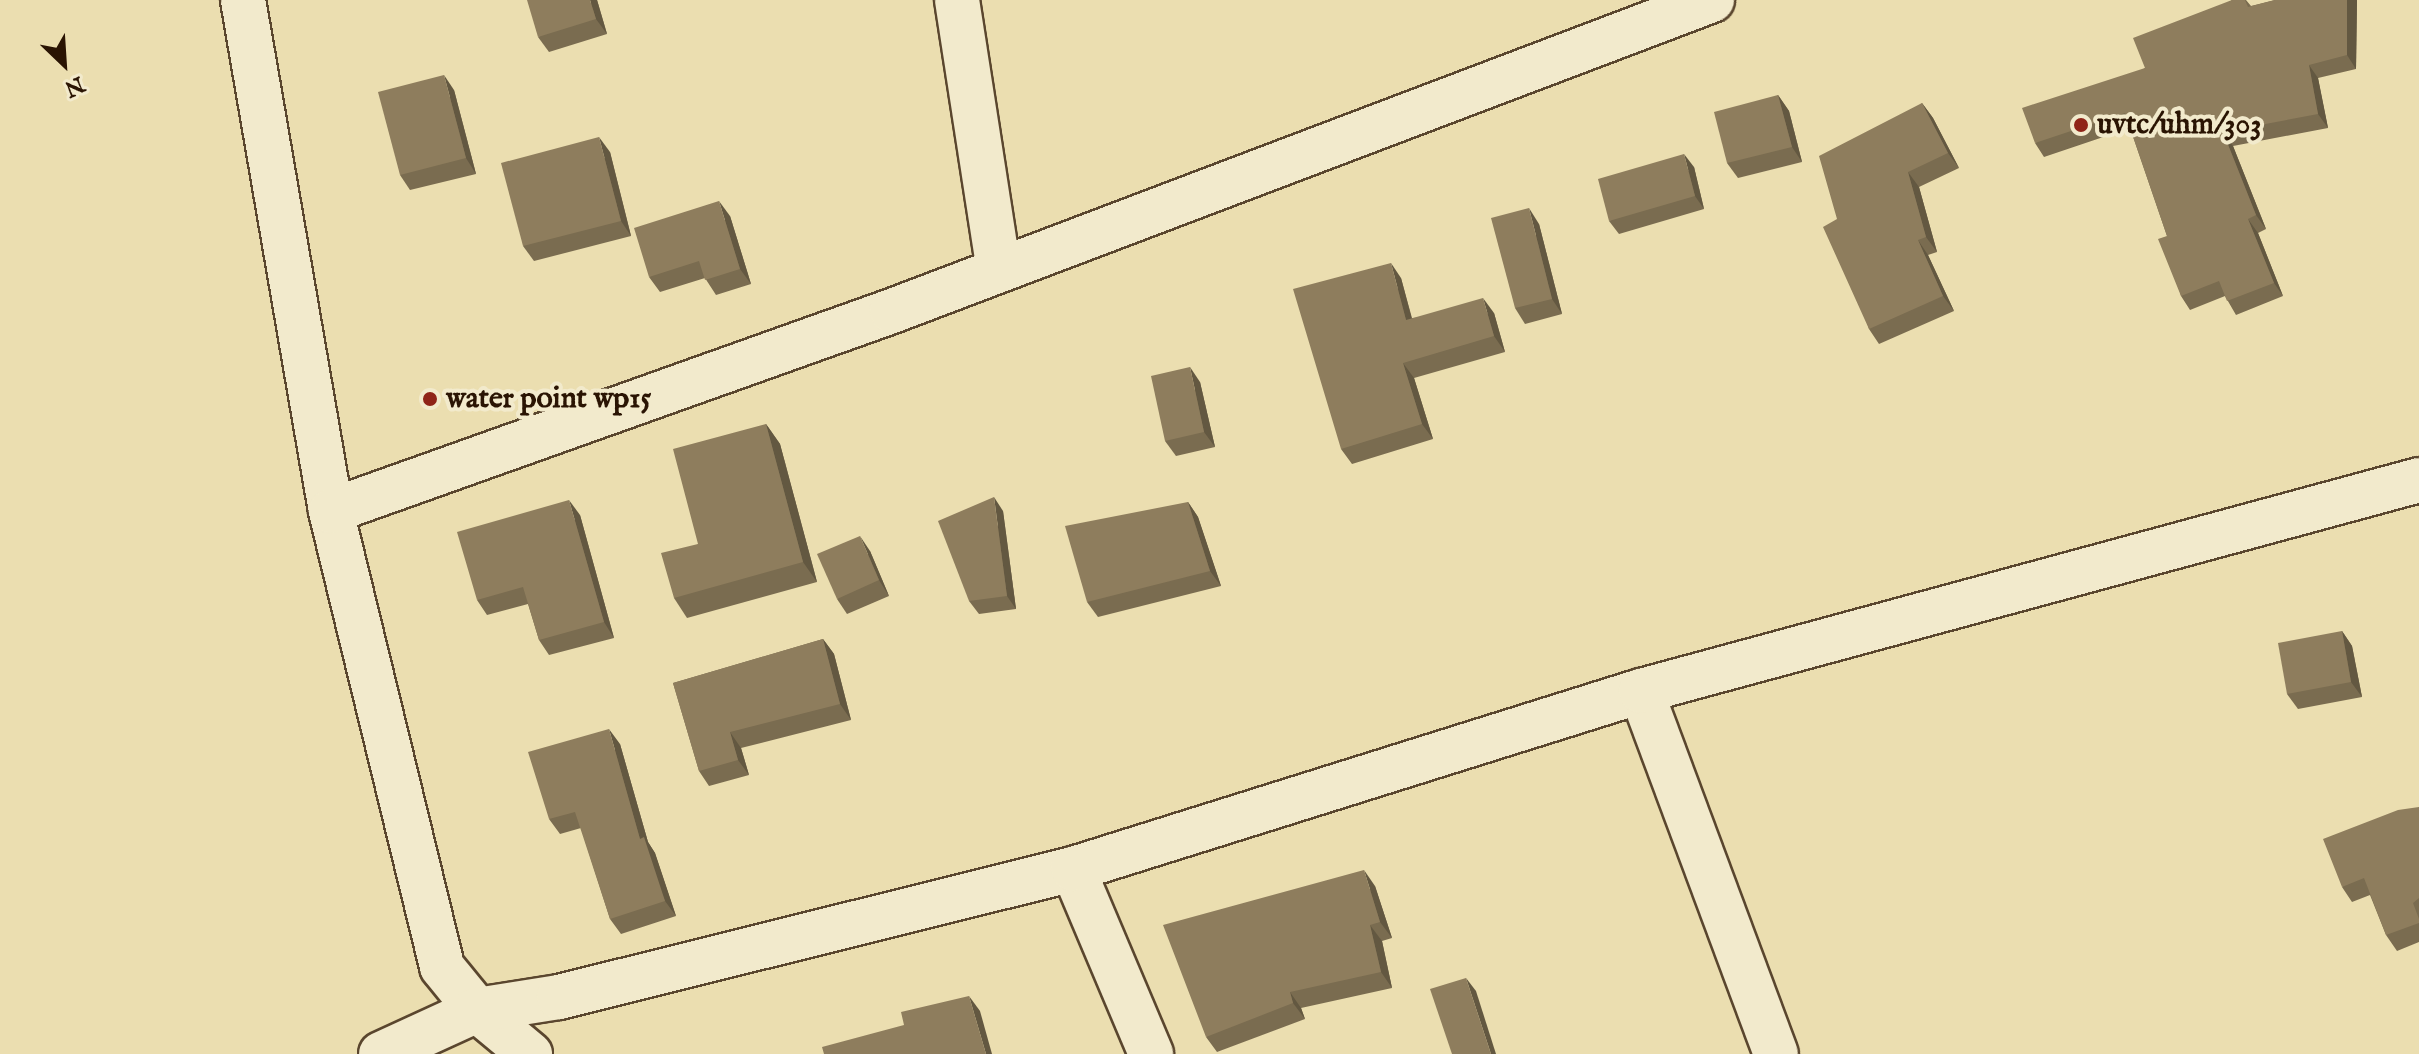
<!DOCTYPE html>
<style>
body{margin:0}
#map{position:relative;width:2419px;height:1054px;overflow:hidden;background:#ebdeb0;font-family:"IM FELL English",serif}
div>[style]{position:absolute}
.roads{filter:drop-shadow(2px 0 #5a462e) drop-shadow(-2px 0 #5a462e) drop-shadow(0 2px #5a462e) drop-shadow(0 -2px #5a462e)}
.minor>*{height:44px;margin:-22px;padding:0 22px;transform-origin:22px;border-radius:22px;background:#f2eacc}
.wall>*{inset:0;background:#7a6c50}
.shaded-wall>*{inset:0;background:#635841}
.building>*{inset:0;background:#8e7d5d}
.dots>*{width:22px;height:22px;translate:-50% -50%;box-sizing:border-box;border:4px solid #f2eacc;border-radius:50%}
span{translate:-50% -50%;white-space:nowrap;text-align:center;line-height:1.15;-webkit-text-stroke:8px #f2eacc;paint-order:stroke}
.poi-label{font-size:30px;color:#2a1403;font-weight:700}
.left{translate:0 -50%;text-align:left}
.north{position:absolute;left:24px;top:24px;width:80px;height:80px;-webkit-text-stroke:6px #f2eacc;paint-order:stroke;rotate:155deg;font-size:22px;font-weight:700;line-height:32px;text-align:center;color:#2a1403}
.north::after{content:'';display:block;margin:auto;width:28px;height:36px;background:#2a1403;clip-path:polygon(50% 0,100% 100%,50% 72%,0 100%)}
</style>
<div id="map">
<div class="roads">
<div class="minor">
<div style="left:243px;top:0;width:519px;rotate:80.23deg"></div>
<div style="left:331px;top:511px;width:469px;rotate:76.3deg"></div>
<div style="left:442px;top:967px;width:55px;rotate:50.9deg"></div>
<div style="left:477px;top:1010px;width:69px;rotate:39.7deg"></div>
<div style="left:957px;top:0;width:273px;rotate:81.2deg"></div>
<div style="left:331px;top:511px;width:596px;rotate:-19.62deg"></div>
<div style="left:892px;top:311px;width:877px;rotate:-20.77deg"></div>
<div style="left:1641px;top:691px;width:387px;rotate:69.6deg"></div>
<div style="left:1073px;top:869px;width:201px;rotate:67.1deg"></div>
<div style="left:381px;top:1054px;width:106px;rotate:-24.6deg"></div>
<div style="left:477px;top:1010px;width:83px;rotate:-9deg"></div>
<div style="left:559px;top:997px;width:530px;rotate:-13.98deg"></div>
<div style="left:1073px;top:869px;width:595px;rotate:-17.4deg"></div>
<div style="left:1641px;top:691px;width:806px;rotate:-15.17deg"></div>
</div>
</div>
<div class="wall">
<div style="clip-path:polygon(597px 0,607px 34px,549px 52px,538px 37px)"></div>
<div style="clip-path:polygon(2232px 0,2246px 0,2251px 6px,2275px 0,2357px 0,2356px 69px,2318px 78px,2328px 128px,2233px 146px,2266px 229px,2258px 233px,2283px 296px,2236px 315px,2225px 296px,2190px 310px,2181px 296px,2167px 236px,2130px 128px,2044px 157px,2035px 143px,2145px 68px)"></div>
<div style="clip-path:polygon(454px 90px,476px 174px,410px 190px,400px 175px)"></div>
<div style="clip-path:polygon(1778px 95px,1789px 111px,1802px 162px,1738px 178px,1727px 163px)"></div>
<div style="clip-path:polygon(1922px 103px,1933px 118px,1959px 168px,1919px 187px,1937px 252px,1928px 255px,1954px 311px,1879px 344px,1869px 329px,1837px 219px)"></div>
<div style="clip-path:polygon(610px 152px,631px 236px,534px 261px,523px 246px)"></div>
<div style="clip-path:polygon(1694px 167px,1704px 209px,1619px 234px,1609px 221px)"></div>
<div style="clip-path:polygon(730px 216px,751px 284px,716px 295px,705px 278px,660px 292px,649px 277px)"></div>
<div style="clip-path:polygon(1539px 224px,1562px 314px,1525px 324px,1515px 308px)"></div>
<div style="clip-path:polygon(1401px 278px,1412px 318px,1494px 313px,1505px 352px,1414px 378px,1433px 439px,1352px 464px,1341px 449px)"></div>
<div style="clip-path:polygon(1200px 382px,1215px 447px,1176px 456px,1165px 441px)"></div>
<div style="clip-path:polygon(766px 424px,780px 444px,817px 582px,687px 618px,674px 598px,698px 544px)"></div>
<div style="clip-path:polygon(1188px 502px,1198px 517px,1221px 586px,1098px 617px,1087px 602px)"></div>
<div style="clip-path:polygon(1003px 511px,1016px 609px,979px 614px,969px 601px)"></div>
<div style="clip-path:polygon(580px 515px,614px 638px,549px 655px,539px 640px,528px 604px,487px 615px,477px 600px)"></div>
<div style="clip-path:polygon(870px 551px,889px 596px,847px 614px,837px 599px)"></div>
<div style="clip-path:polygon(2342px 631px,2352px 646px,2362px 697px,2298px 709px,2287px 694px)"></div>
<div style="clip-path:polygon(823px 639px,834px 654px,851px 720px,741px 748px,749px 775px,709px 786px,699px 771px,673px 683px)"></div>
<div style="clip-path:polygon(620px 744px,648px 842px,655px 853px,676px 916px,621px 934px,610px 919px,581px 828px,560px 834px,549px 819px)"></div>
<div style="clip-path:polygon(2419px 807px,2419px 942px,2397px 951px,2386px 935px,2370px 895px,2352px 902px,2342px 887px)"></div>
<div style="clip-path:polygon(1375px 886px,1392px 938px,1382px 941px,1392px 988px,1301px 1008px,1305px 1019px,1217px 1052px,1206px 1037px)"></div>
</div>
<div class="shaded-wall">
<div style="clip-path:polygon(590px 0,597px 0,607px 34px,596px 19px)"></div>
<div style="clip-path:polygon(2347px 0,2357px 0,2356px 69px,2347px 55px)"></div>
<div style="clip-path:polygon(2309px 65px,2318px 78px,2328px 128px,2318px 114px)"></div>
<div style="clip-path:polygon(444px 75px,454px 90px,476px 174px,466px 158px)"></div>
<div style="clip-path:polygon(1778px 95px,1789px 111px,1802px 162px,1792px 147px)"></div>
<div style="clip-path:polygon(1922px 103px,1933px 118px,1959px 168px,1948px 153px)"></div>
<div style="clip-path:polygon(2223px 132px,2233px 146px,2266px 229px,2256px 215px)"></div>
<div style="clip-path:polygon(599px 137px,610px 152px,631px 236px,621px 221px)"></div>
<div style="clip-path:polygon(1684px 154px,1694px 167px,1704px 209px,1695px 196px)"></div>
<div style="clip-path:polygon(1908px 172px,1919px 187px,1937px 252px,1926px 237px)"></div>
<div style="clip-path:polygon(719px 201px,730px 216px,751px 284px,740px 269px)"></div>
<div style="clip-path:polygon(1529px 208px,1539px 224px,1562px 314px,1552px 299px)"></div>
<div style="clip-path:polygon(2248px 219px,2258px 233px,2283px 296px,2274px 283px)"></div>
<div style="clip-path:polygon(1918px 240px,1928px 255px,1954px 311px,1943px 296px)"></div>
<div style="clip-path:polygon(1391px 263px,1401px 278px,1416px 335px,1406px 320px)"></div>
<div style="clip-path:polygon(1483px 298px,1494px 313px,1505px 352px,1494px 336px)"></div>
<div style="clip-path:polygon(1403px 363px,1414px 378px,1433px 439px,1422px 424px)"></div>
<div style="clip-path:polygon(1190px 367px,1200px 382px,1215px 447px,1204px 432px)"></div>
<div style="clip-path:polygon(766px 424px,780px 444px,817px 582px,803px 562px)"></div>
<div style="clip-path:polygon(994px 497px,1003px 511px,1016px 609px,1007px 596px)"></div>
<div style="clip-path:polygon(569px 500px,580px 515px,614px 638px,604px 622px)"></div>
<div style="clip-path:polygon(1188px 502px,1198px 517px,1221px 586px,1210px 571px)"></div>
<div style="clip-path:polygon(860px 536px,870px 551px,889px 596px,879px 580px)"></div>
<div style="clip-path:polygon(2342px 631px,2352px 646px,2362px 697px,2351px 682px)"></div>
<div style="clip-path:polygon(823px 639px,834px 654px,851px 720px,840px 704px)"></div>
<div style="clip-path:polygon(609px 729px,620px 744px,648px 842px,655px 853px,676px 916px,665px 901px,640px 839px)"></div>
<div style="clip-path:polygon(730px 732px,741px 748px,749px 775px,738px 760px)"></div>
<div style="clip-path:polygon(1364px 870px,1375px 886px,1392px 938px,1380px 922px)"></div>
<div style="clip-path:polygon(1370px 925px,1382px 941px,1392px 988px,1381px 972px)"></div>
<div style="clip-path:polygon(1466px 978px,1476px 991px,1496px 1054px,1491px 1054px)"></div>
<div style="clip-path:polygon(1290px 992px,1301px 1008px,1305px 1019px,1293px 1003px)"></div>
<div style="clip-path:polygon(969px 996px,980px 1011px,992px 1054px,986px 1054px)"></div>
</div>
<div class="building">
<div style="clip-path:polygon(527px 0,590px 0,596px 19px,538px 37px)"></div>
<div style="clip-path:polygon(2232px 0,2245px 0,2248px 7px,2275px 0,2347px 0,2347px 55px,2309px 65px,2318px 114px,2223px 132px,2256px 215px,2248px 219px,2274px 283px,2227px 301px,2219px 281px,2181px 296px,2158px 239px,2167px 236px,2125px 113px,2035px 143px,2022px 108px,2145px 68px,2133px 38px)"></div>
<div style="clip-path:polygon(444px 75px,466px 158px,400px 175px,378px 92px)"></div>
<div style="clip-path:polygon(1778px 95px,1792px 147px,1727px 163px,1714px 112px)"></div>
<div style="clip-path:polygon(1922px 103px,1948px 153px,1908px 172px,1926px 237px,1918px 240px,1943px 296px,1869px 329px,1823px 227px,1837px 219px,1819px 156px)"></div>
<div style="clip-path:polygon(599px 137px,621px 221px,523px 246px,501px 163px)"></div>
<div style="clip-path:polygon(1684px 154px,1695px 196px,1609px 221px,1598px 179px)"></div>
<div style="clip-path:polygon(719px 201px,740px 269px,705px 280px,699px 261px,649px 277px,634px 228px)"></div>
<div style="clip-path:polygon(1529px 208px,1552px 299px,1515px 308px,1491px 218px)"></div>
<div style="clip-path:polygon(1391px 263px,1406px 320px,1483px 298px,1494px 336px,1403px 363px,1422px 424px,1341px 449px,1293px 289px)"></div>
<div style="clip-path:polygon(1190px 367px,1204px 432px,1165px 441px,1151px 376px)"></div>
<div style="clip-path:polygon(766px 424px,803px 562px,674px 598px,661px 553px,698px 544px,673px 449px)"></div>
<div style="clip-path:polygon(994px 497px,1007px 596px,969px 601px,938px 521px)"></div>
<div style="clip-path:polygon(569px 500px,604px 622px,539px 640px,523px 587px,477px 600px,457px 532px)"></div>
<div style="clip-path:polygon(1188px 502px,1210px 571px,1087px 602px,1065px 526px)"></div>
<div style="clip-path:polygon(860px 536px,879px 580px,837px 599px,817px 554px)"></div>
<div style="clip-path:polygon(2342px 631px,2351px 682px,2287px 694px,2278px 643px)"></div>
<div style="clip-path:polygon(823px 639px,840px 704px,730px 732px,738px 760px,699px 771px,673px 683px)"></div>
<div style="clip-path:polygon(609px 729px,640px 839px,644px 837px,665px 901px,610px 919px,575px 812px,549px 819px,528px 752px)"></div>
<div style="clip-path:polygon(2419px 807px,2419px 898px,2413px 903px,2419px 919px,2419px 923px,2386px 935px,2364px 878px,2342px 887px,2323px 839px,2398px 810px)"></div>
<div style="clip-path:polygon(1364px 870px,1380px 922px,1370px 925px,1381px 972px,1290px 992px,1293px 1003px,1206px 1037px,1163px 925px)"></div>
<div style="clip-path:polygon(1466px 978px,1491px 1054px,1452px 1054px,1430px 989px)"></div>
<div style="clip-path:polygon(969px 996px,986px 1054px,824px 1054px,822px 1047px,904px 1025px,901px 1012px)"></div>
</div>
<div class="dots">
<div style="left:2081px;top:125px;background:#8f2418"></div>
<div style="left:430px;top:399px;background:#8f2418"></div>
</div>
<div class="poi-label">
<span class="left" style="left:2097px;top:125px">uvtc/uhm/303</span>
<span class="left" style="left:446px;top:399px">water point wp15</span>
</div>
<div class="north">N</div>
</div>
